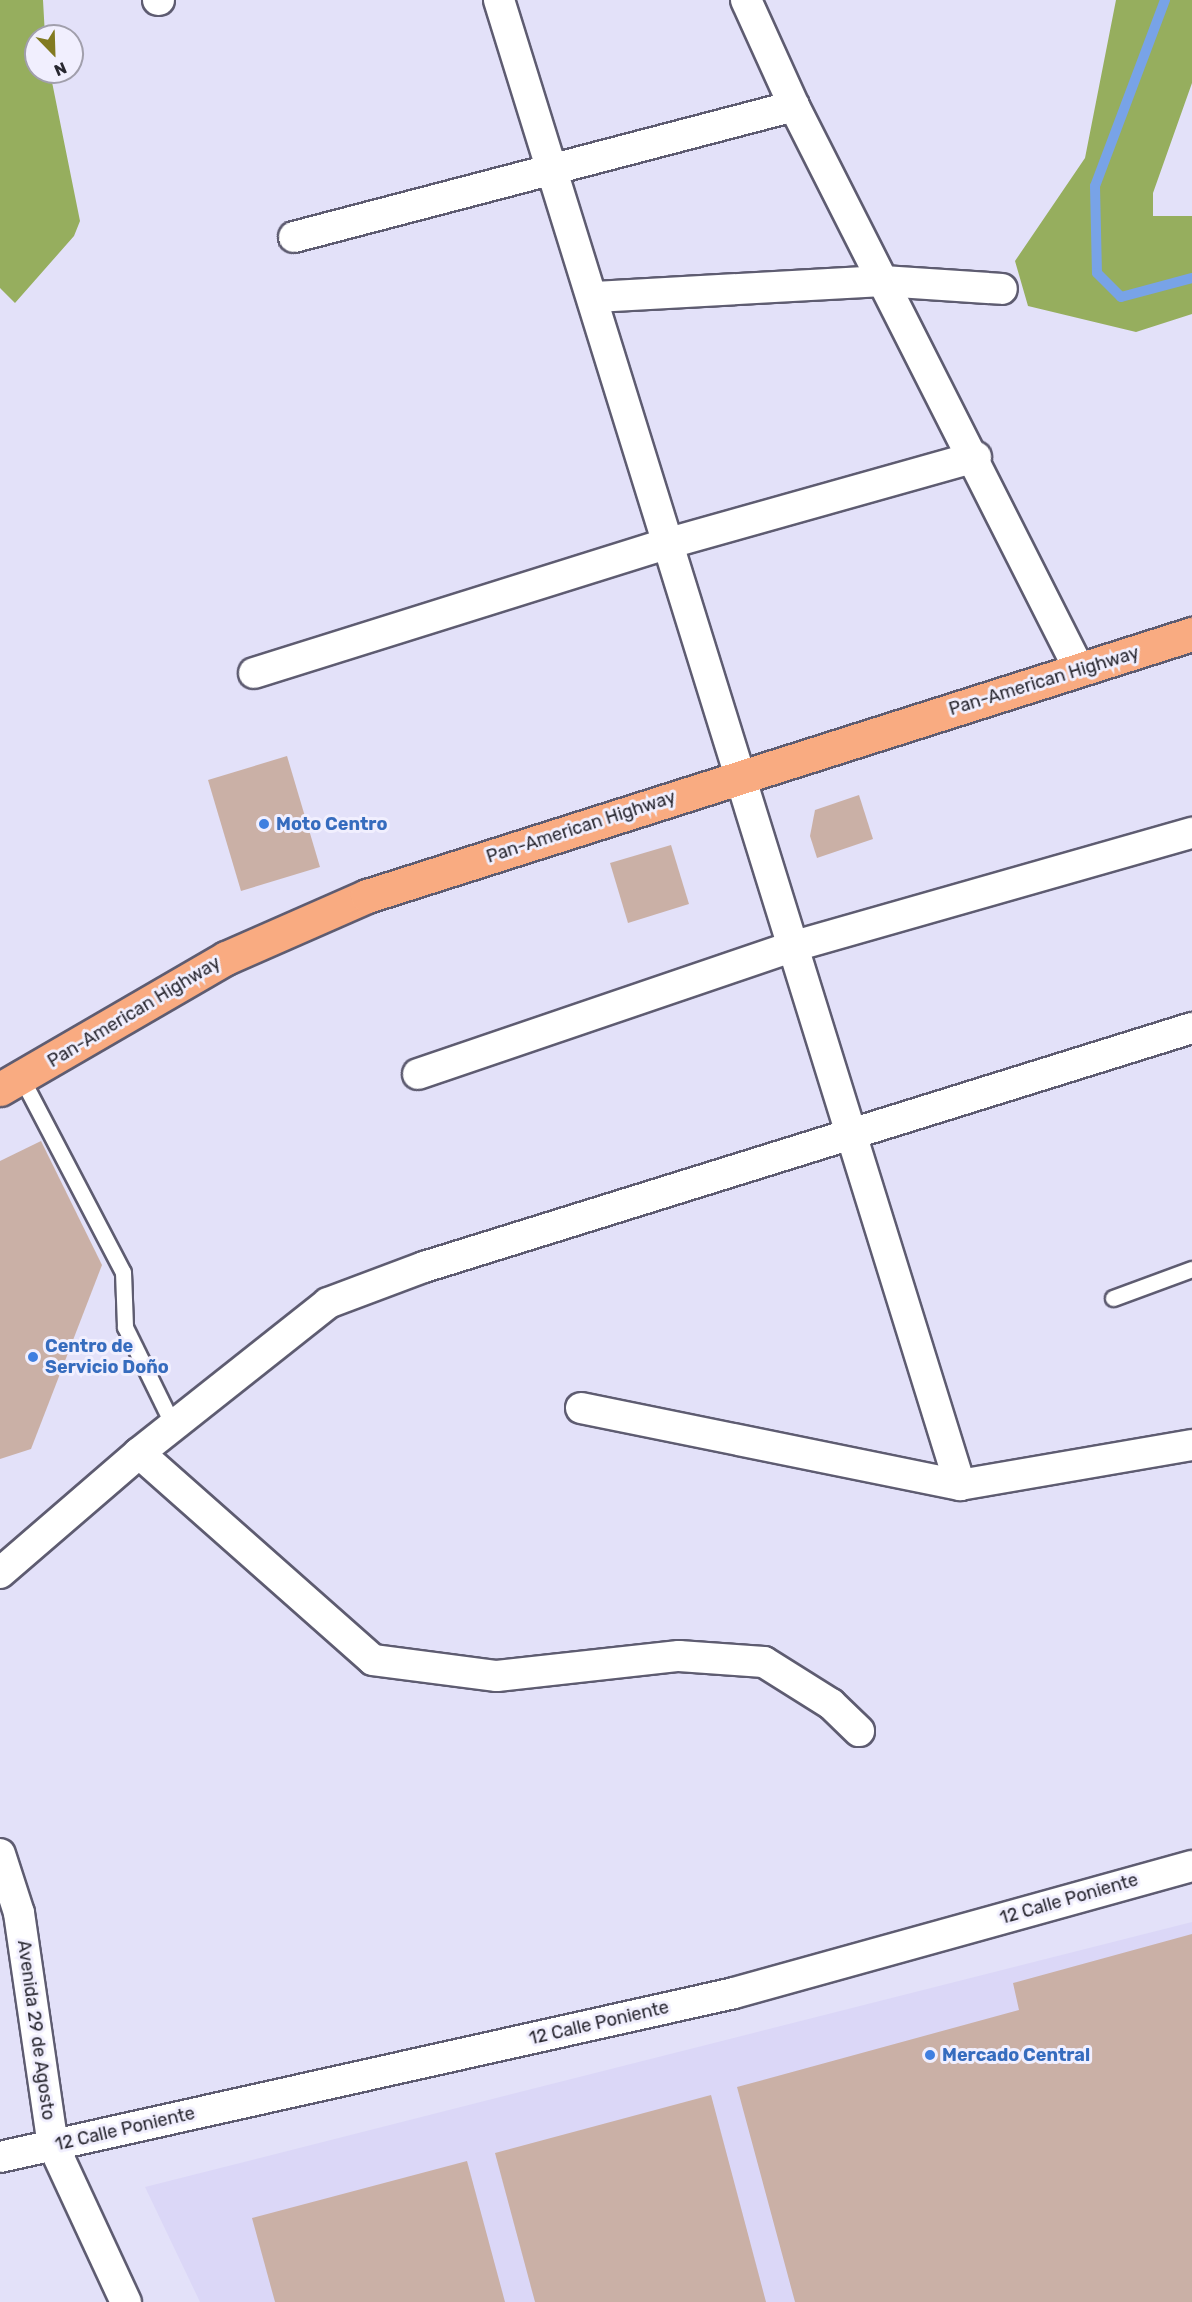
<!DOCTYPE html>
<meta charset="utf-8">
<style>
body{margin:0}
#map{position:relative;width:1192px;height:2302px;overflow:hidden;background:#e3e1f9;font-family:Rubik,sans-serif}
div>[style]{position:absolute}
.built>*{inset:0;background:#dbd7f7}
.forest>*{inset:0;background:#96ae5e}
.stream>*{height:10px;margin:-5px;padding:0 5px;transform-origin:5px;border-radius:5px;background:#78a3e7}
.building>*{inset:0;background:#cab0a6}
.roads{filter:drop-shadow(2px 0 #5e5c71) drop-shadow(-2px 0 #5e5c71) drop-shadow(0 2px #5e5c71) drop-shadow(0 -2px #5e5c71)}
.lane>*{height:15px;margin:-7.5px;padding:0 7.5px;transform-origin:7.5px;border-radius:7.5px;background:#fff}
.street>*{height:30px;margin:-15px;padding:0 15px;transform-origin:15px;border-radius:15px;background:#fff}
.highway>*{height:33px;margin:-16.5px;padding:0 16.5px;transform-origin:16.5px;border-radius:16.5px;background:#f9ab81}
.dots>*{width:16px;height:16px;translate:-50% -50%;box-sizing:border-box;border:3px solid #f1effe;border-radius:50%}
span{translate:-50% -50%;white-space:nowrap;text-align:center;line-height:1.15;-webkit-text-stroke:6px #f1effe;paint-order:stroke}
.street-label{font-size:18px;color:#282730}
.shop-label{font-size:18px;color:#366cbe;font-weight:700}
.left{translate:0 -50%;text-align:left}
.north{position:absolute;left:24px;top:24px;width:60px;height:60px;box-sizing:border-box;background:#f1effe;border:2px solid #a19fac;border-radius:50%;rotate:157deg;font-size:16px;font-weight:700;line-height:24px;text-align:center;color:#282730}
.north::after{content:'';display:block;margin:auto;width:21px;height:27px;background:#827a20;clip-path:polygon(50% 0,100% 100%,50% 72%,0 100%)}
</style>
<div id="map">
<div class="built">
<div style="clip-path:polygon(1192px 1922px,1192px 2302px,200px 2302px,145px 2187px)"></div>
</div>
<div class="forest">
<div style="clip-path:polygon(0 0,43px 0,45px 36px,36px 36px,36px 72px,50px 72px,80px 221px,74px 236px,15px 303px,0 288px)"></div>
<div style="clip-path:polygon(1116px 0,1192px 0,1192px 83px,1153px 193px,1153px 216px,1192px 216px,1192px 314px,1136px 332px,1028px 306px,1015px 261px,1085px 158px)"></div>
</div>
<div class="stream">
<div style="left:1165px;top:0;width:199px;rotate:110.6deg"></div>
<div style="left:1095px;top:186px;width:87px;rotate:88.7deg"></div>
<div style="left:1097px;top:273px;width:34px;rotate:45deg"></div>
<div style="left:1121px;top:297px;width:73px;rotate:-15deg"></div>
</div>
<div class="building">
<div style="clip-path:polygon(287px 756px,320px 867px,241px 891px,208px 780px)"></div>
<div style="clip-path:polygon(859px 795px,873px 839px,817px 858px,810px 836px,815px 810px)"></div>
<div style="clip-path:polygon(671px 845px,689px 904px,628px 923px,610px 863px)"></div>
<div style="clip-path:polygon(41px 1141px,102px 1265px,31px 1449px,0 1459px,0 1161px)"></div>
<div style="clip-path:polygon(1192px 1934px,1192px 2302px,795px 2302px,737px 2087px,1019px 2010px,1013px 1983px)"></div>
<div style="clip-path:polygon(711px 2095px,766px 2302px,535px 2302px,495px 2153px)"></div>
<div style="clip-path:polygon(467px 2161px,505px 2302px,275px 2302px,252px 2218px)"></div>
</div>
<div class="roads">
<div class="lane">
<div style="left:22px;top:1079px;width:218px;rotate:62.4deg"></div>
<div style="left:123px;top:1272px;width:55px;rotate:87.9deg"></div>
<div style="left:125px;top:1327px;width:109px;rotate:63.9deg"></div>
<div style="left:1113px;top:1298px;width:84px;rotate:-20.2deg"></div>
</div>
<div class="street">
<div style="left:158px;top:0;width:1px"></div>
<div style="left:499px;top:0;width:1555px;rotate:72.75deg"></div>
<div style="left:746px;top:0;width:116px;rotate:65.6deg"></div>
<div style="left:794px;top:106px;width:631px;rotate:63.15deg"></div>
<div style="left:294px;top:237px;width:517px;rotate:-14.68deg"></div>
<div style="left:595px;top:297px;width:288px;rotate:-3.2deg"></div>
<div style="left:883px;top:281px;width:119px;rotate:3.8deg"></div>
<div style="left:254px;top:673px;width:432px;rotate:-17.4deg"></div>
<div style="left:666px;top:544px;width:322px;rotate:-15.7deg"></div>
<div style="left:418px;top:1074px;width:394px;rotate:-18.8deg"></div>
<div style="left:791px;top:947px;width:417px;rotate:-15.9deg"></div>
<div style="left:581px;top:1408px;width:387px;rotate:11.5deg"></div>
<div style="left:960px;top:1485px;width:235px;rotate:-9.8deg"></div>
<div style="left:139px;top:1453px;width:312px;rotate:41.5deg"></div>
<div style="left:373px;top:1660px;width:125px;rotate:7.4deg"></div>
<div style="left:497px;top:1676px;width:183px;rotate:-6.3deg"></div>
<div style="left:679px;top:1656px;width:85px;rotate:4deg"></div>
<div style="left:764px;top:1662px;width:79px;rotate:32.1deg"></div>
<div style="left:831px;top:1704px;width:39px;rotate:44deg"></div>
<div style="left:0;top:1573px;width:184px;rotate:-40.8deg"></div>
<div style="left:139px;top:1453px;width:241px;rotate:-38.4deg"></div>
<div style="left:328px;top:1303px;width:103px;rotate:-20.6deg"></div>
<div style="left:424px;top:1267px;width:804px;rotate:-17.29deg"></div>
<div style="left:0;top:1854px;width:62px;rotate:72.1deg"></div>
<div style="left:19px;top:1913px;width:234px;rotate:81.7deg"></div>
<div style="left:53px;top:2145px;width:173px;rotate:65.1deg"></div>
<div style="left:0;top:2157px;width:752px;rotate:-12.59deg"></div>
<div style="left:734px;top:1993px;width:475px;rotate:-15.5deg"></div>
</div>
<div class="highway">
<div style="left:0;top:1089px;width:261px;rotate:-30.1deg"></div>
<div style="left:226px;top:958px;width:154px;rotate:-23.7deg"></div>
<div style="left:367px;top:896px;width:866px;rotate:-17.62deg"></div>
</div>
</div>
<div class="dots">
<div style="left:264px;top:824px;background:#3f7fe0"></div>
<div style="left:33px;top:1357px;background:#3f7fe0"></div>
<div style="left:930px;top:2055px;background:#3f7fe0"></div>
</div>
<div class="street-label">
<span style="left:1044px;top:681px;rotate:-17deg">Pan-American Highway</span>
<span style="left:581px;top:827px;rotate:-18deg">Pan-American Highway</span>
<span style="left:134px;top:1012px;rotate:-31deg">Pan-American Highway</span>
<span style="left:1069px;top:1899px;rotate:-16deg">12 Calle Poniente</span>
<span style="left:599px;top:2023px;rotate:-13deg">12 Calle Poniente</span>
<span style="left:36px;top:2030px;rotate:82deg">Avenida 29 de Agosto</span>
<span style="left:125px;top:2129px;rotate:-13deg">12 Calle Poniente</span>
</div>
<div class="shop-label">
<span class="left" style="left:276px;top:824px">Moto Centro</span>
<span class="left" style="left:45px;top:1357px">Centro de<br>Servicio Doño</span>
<span class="left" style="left:942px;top:2055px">Mercado Central</span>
</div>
<div class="north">N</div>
</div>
